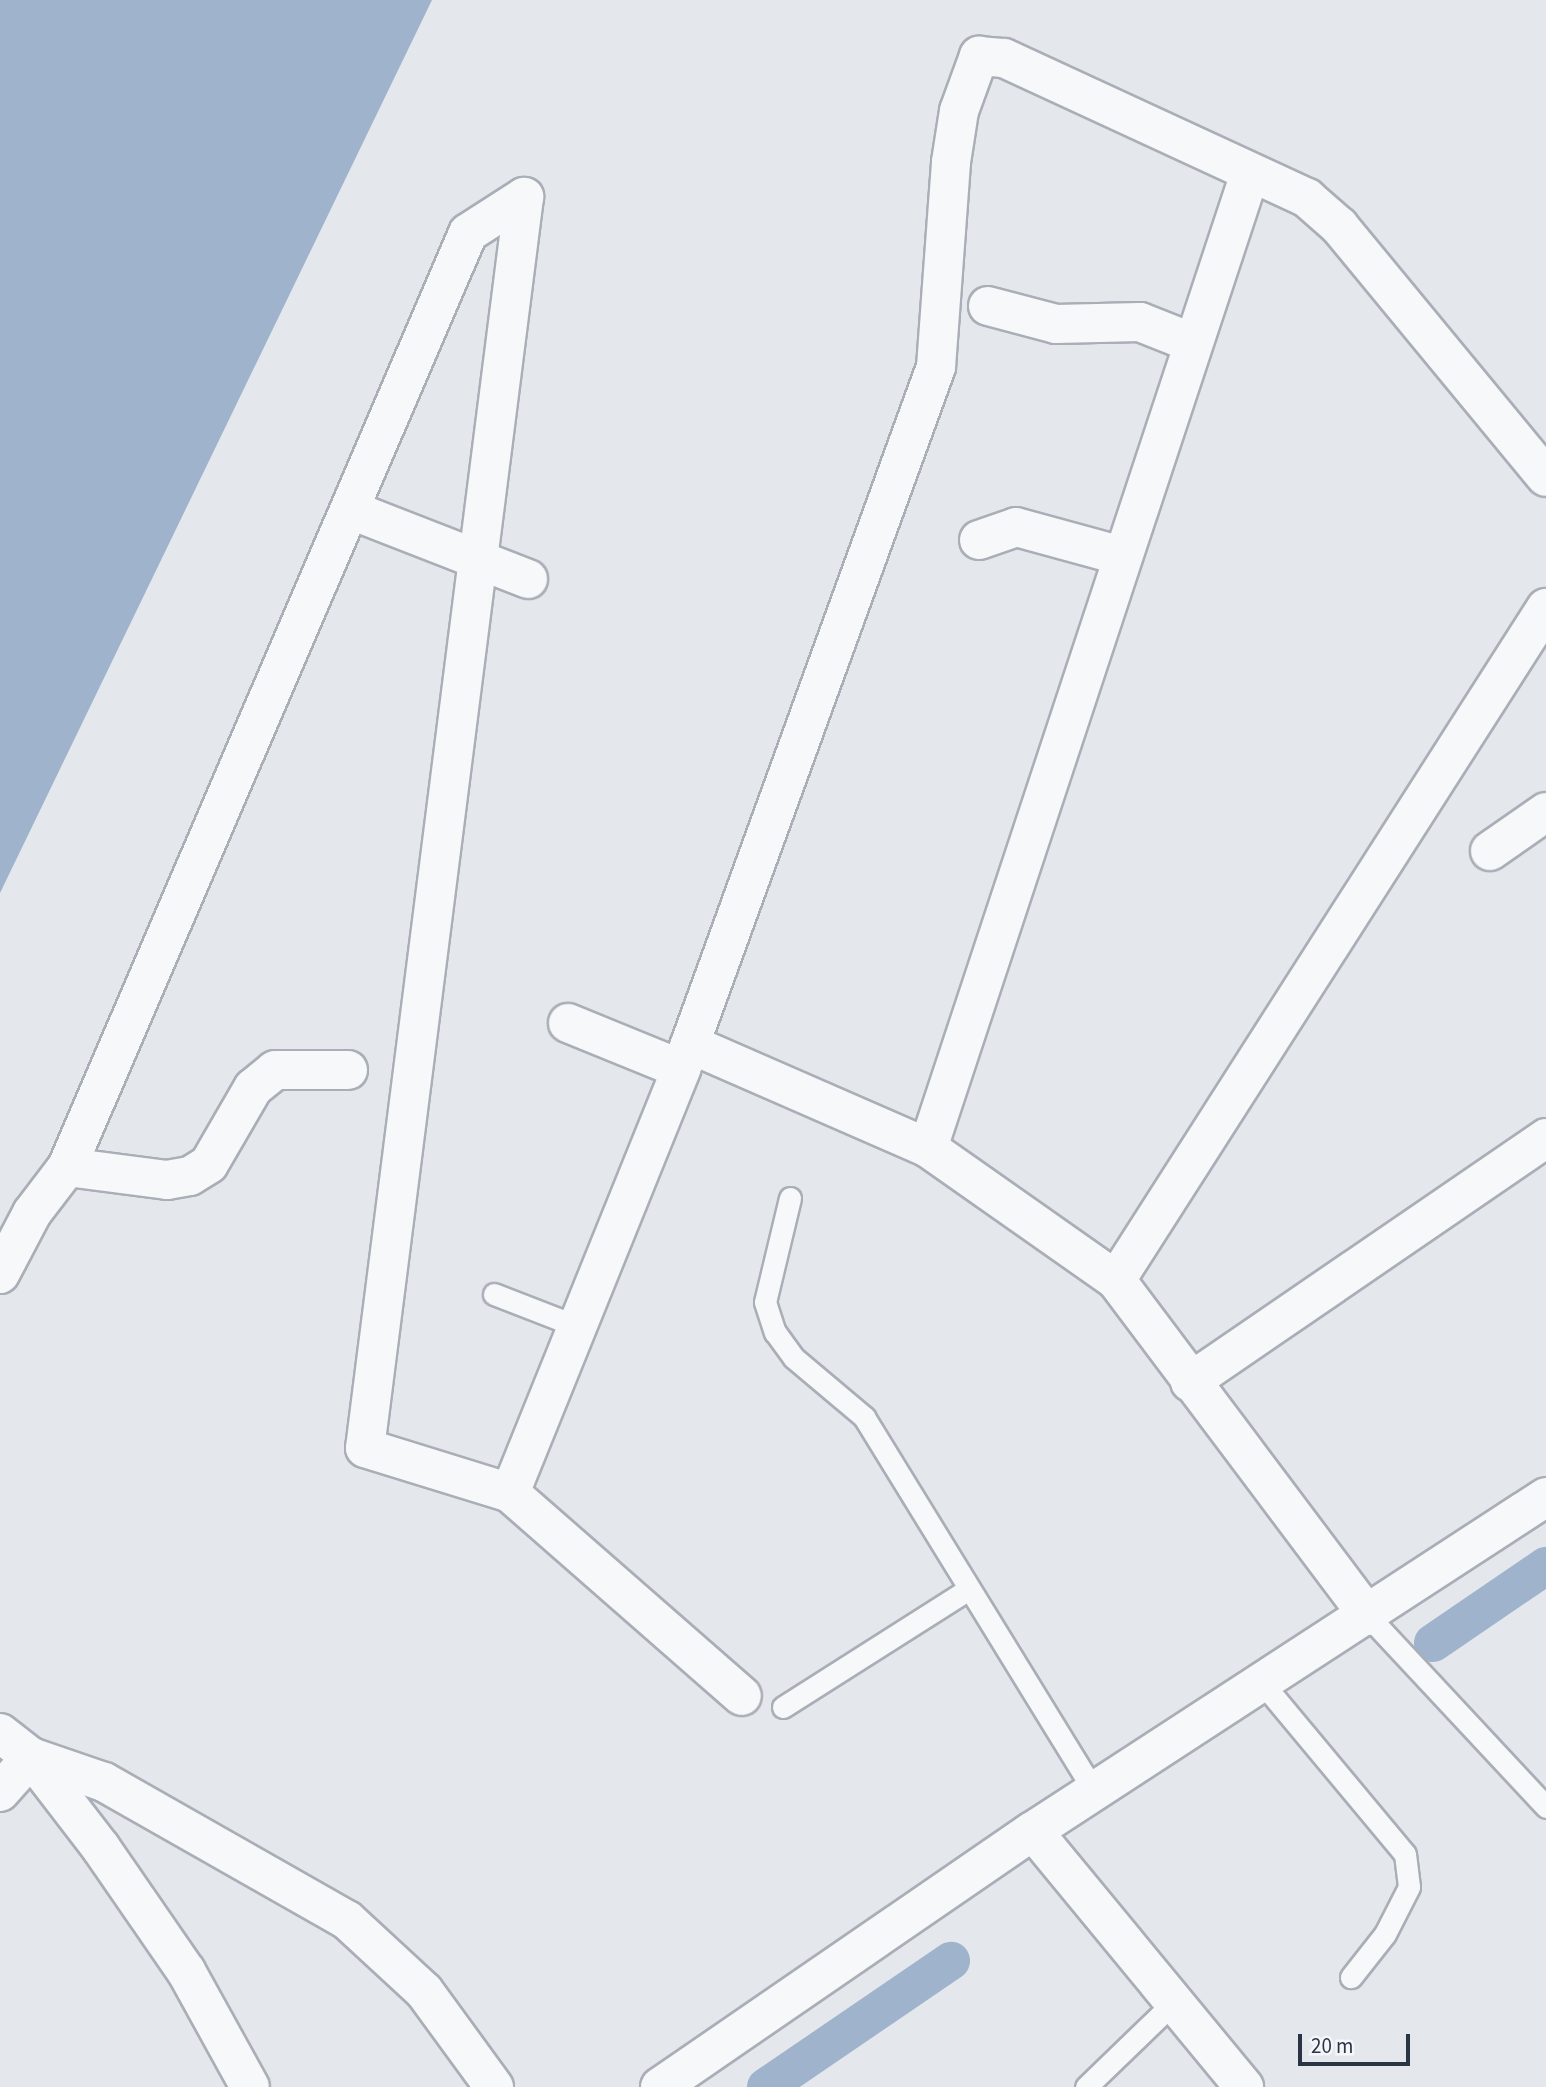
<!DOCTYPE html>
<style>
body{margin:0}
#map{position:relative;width:1546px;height:2087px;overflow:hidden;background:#e4e7ec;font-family:"Source Sans 3",sans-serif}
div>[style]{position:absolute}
.water>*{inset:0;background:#9fb4cc}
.canal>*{height:38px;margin:-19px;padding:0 19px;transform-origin:19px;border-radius:19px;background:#9fb4cc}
.roads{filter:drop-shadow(2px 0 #a9aeb7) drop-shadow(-2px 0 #a9aeb7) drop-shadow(0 2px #a9aeb7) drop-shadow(0 -2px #a9aeb7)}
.lane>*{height:21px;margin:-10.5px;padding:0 10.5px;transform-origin:10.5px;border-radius:10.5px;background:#f7f8fa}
.street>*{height:38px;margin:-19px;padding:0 19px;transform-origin:19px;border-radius:19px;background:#f7f8fa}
span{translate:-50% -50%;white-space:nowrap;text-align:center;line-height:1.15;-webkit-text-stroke:7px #f4f6f9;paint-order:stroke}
.scale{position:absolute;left:1298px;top:2034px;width:112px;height:32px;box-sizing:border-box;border:4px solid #2b3445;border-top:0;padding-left:9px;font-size:21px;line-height:24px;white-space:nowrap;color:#2b3445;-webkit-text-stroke:5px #f4f6f9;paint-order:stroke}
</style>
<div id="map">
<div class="water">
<div style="clip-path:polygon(0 0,432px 0,0 893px)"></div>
</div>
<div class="canal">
<div style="left:1433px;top:1643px;width:137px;rotate:-34.3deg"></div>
<div style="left:766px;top:2087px;width:224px;rotate:-34.3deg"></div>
</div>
<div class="roads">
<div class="lane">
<div style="left:790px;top:1198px;width:107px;rotate:103.5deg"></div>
<div style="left:765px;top:1302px;width:32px;rotate:72deg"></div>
<div style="left:775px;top:1332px;width:32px;rotate:54deg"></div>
<div style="left:794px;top:1358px;width:92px;rotate:40.1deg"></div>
<div style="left:864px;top:1417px;width:439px;rotate:58.4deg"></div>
<div style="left:494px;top:1294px;width:91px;rotate:21.2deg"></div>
<div style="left:1368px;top:1616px;width:261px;rotate:47deg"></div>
<div style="left:1264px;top:1685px;width:220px;rotate:50.2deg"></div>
<div style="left:1405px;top:1854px;width:33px;rotate:83deg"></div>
<div style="left:1409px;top:1887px;width:53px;rotate:117.1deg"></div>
<div style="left:1385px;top:1934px;width:55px;rotate:128.3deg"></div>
<div style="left:783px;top:1707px;width:217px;rotate:-32.4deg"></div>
<div style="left:1086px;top:2087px;width:122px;rotate:-44deg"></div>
</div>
<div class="street">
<div style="left:988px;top:306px;width:70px;rotate:14.8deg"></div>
<div style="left:1056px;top:324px;width:84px;rotate:-1.4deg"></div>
<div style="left:1140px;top:322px;width:57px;rotate:21.6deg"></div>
<div style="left:351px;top:510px;width:190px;rotate:21.3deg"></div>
<div style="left:979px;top:540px;width:39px;rotate:-19deg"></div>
<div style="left:1016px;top:527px;width:110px;rotate:15.3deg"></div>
<div style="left:1490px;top:851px;width:68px;rotate:-34.9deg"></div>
<div style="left:568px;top:1023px;width:122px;rotate:22.2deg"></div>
<div style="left:690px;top:1044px;width:260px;rotate:23.6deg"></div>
<div style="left:928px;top:1148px;width:230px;rotate:35.1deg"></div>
<div style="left:1116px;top:1280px;width:420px;rotate:53.1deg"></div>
<div style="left:928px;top:1148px;width:1024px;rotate:-71.72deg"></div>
<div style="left:67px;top:1167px;width:101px;rotate:7.4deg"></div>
<div style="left:167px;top:1180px;width:23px;rotate:-10deg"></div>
<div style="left:190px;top:1176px;width:22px;rotate:-32deg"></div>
<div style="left:209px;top:1164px;width:88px;rotate:-59.9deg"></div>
<div style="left:253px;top:1088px;width:28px;rotate:-39deg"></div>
<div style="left:275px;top:1070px;width:73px"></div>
<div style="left:0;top:1274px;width:69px;rotate:-62.3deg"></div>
<div style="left:32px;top:1213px;width:58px;rotate:-52.7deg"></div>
<div style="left:67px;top:1167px;width:1016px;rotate:-66.76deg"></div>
<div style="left:468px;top:233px;width:67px;rotate:-32.7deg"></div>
<div style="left:524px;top:197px;width:1261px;rotate:97.24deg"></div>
<div style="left:365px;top:1448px;width:152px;rotate:17.2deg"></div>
<div style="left:510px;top:1493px;width:308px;rotate:41.2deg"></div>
<div style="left:1116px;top:1280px;width:798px;rotate:-57.39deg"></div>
<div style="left:1190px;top:1382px;width:432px;rotate:-34.4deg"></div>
<div style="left:510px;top:1493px;width:457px;rotate:-68deg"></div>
<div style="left:681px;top:1069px;width:747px;rotate:-70.04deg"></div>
<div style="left:936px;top:367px;width:206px;rotate:-85.8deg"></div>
<div style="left:951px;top:162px;width:52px;rotate:-81.1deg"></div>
<div style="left:959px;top:111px;width:59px;rotate:-70deg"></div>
<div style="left:979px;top:56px;width:25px;rotate:5deg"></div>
<div style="left:1004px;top:58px;width:334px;rotate:24.8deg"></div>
<div style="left:1307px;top:198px;width:43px;rotate:41.2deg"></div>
<div style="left:1339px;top:226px;width:325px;rotate:50.5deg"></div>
<div style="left:0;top:1733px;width:39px;rotate:38deg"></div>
<div style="left:31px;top:1757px;width:115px;rotate:52.4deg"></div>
<div style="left:101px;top:1848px;width:150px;rotate:55.4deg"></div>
<div style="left:186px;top:1971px;width:132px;rotate:61.1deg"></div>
<div style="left:0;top:1792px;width:47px;rotate:-48.5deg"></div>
<div style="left:31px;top:1757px;width:77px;rotate:18.9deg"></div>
<div style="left:104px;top:1782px;width:279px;rotate:29.6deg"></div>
<div style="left:347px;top:1920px;width:105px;rotate:42.7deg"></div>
<div style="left:424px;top:1991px;width:119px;rotate:53.9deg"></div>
<div style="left:1033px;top:1831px;width:332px;rotate:50.5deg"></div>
<div style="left:660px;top:2087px;width:452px;rotate:-34.5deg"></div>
<div style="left:1033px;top:1831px;width:612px;rotate:-33.07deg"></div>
</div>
</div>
<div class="scale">20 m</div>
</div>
